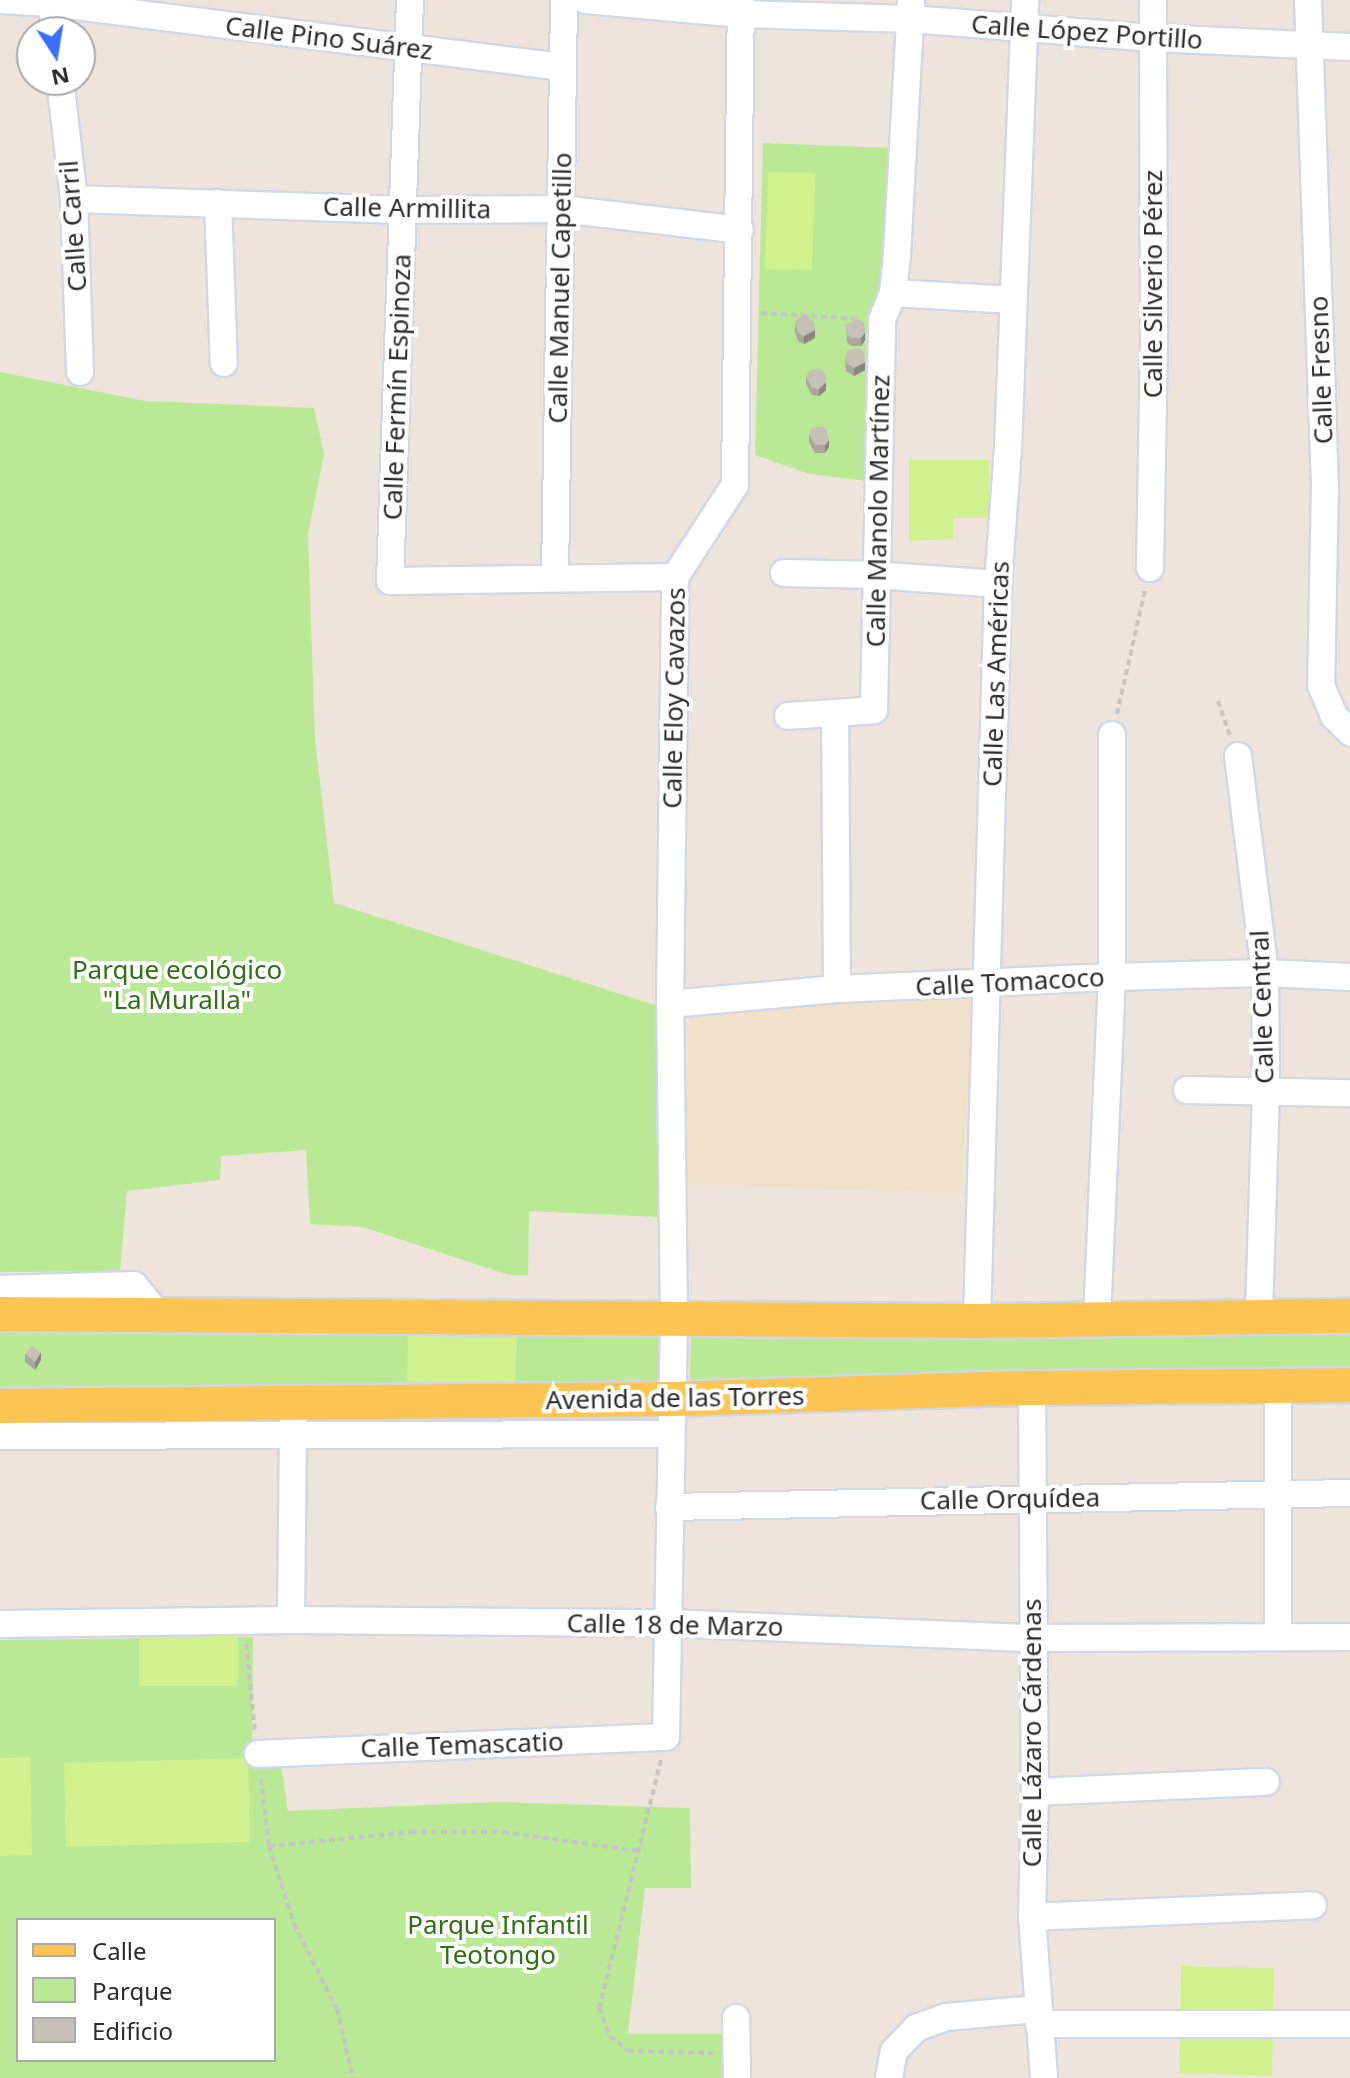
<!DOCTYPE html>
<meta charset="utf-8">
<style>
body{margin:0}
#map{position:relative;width:1350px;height:2078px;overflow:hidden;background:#eee4dc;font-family:"Noto Sans",sans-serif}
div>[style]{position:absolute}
.education>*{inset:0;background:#f1e0ca}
.green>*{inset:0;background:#b9e994}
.pitch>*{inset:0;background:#d1f18f}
.path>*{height:4px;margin-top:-2px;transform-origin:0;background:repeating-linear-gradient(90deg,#c4c4c4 0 6px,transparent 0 10px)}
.roads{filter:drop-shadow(2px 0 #d1d7e5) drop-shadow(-2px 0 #d1d7e5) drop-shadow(0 2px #d1d7e5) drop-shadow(0 -2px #d1d7e5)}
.minor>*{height:26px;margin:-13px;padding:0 13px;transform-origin:13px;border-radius:13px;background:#fff}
.major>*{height:34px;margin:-17px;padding:0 17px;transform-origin:17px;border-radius:17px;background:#fcc453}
.wall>*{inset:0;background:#aaa59d}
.shaded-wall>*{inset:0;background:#8b8680}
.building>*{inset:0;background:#c6c0b7}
span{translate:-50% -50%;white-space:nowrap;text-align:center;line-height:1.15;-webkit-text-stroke:8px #fff;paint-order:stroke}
.street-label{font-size:26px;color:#2b2b2b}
.park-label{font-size:26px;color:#306f14}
.legend{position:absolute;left:16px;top:1918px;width:260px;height:144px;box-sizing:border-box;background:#fff;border:2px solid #aaa;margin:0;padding:10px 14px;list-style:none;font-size:24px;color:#2b2b2b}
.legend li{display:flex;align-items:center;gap:16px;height:40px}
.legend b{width:40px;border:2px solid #aaa}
.north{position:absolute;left:16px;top:16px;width:80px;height:80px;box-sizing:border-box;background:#fff;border:2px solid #aaa;border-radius:50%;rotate:168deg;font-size:22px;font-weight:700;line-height:32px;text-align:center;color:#2b2b2b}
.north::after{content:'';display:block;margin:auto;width:28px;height:36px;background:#3871ff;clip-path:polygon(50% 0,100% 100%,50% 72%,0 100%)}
</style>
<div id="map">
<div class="education">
<div style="clip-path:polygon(973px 998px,962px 1193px,685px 1184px,689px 1009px)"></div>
</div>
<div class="green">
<div style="clip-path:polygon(763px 143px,890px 148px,885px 279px,868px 481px,809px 474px,755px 455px)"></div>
<div style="clip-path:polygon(0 372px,145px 401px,314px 408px,324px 454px,308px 534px,315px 740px,334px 903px,658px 1006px,659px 1217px,529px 1211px,528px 1275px,509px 1275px,363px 1227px,310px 1224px,306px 1150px,221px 1156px,220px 1180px,127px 1191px,120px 1271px,0 1272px)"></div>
<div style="clip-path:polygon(1350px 1321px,1350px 1380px,698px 1386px,690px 1377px,691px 1335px)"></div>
<div style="clip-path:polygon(0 1326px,663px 1327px,663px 1378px,655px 1387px,0 1393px)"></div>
<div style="clip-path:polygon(evenodd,253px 1637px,252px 1752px,279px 1751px,288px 1811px,496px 1802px,690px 1808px,691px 1888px,645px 1888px,628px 2034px,725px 2034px,728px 2078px,0 2078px,0 1640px,253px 1637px,18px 1920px,274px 1920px,274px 2060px,18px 2060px,18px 1920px)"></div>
</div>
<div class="pitch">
<div style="clip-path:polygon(768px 172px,815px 173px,812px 270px,765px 269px)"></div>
<div style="clip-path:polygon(909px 460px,989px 460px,989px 518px,953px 518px,953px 539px,909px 541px)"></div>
<div style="clip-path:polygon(408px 1332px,517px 1334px,515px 1384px,407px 1381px)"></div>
<div style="clip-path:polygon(139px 1633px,238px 1633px,238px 1686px,139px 1686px)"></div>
<div style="clip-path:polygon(30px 1757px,32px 1855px,0 1856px,0 1758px)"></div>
<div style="clip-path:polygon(248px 1758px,250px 1842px,66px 1847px,64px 1763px)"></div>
<div style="clip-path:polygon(1181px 1966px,1274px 1968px,1273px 2013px,1180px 2011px)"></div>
<div style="clip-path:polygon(1180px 2029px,1273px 2031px,1272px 2076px,1179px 2073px)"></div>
</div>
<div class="path">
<div style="left:761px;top:313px;width:99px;rotate:3.5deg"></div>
<div style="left:1218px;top:701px;width:36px;rotate:71deg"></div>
<div style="left:1117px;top:714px;width:127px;rotate:-77.3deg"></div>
<div style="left:246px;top:1644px;width:87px;rotate:84.1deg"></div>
<div style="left:661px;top:1760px;width:256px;rotate:104deg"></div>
<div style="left:599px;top:2008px;width:30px;rotate:69deg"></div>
<div style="left:610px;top:2036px;width:23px;rotate:40deg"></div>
<div style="left:628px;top:2051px;width:85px;rotate:1.3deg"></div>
<div style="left:261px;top:1779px;width:67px;rotate:83.2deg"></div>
<div style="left:269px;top:1846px;width:82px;rotate:72.2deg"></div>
<div style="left:294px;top:1924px;width:95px;rotate:63.2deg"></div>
<div style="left:337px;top:2009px;width:71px;rotate:76.9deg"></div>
<div style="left:269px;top:1846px;width:143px;rotate:-5.6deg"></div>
<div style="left:411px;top:1832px;width:92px"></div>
<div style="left:503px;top:1832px;width:137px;rotate:8deg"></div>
</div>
<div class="roads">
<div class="minor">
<div style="left:0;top:0;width:51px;rotate:3.4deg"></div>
<div style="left:51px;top:3px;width:515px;rotate:7.14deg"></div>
<div style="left:51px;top:0;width:32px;rotate:83deg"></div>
<div style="left:410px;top:0;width:581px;rotate:91.97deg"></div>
<div style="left:390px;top:581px;width:285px;rotate:-0.8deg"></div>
<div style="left:586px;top:0;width:155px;rotate:5.2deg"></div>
<div style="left:740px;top:14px;width:171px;rotate:1.7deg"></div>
<div style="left:911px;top:19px;width:243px;rotate:4.5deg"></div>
<div style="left:1153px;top:38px;width:197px;rotate:2.6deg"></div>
<div style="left:1308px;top:0;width:484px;rotate:88deg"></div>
<div style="left:1325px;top:484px;width:201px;rotate:91.1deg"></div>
<div style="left:1321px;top:685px;width:34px;rotate:67deg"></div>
<div style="left:1334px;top:716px;width:23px;rotate:45deg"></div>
<div style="left:60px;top:80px;width:120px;rotate:83.3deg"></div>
<div style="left:74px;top:199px;width:173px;rotate:88deg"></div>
<div style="left:74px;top:199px;width:329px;rotate:1.9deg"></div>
<div style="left:403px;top:210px;width:159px;rotate:-0.4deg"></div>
<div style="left:562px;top:209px;width:179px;rotate:6.7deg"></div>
<div style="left:218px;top:203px;width:160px;rotate:87.9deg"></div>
<div style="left:893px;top:293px;width:121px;rotate:3.3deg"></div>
<div style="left:1150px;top:568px;width:241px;rotate:-89deg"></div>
<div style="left:1154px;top:327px;width:327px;rotate:-90.2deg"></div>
<div style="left:784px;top:573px;width:93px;rotate:1.2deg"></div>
<div style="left:877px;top:575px;width:121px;rotate:4.3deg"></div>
<div style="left:555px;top:576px;width:576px;rotate:-89.1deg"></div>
<div style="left:788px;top:716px;width:47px;rotate:-3.7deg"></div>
<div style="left:1238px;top:756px;width:219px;rotate:82.9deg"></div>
<div style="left:1265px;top:973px;width:118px;rotate:89.5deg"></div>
<div style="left:1266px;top:1091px;width:226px;rotate:91.8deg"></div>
<div style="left:837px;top:989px;width:276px;rotate:-90.4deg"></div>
<div style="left:835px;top:713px;width:39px;rotate:-4deg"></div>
<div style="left:874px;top:710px;width:390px;rotate:-88.8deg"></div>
<div style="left:882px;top:320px;width:29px;rotate:-68deg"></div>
<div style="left:893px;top:293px;width:39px;rotate:-84deg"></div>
<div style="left:897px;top:254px;width:254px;rotate:-86.8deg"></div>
<div style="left:670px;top:1004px;width:168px;rotate:-5.1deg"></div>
<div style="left:837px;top:989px;width:275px;rotate:-2.5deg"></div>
<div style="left:1112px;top:977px;width:153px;rotate:-1.5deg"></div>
<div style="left:1265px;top:973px;width:85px;rotate:2.7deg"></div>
<div style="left:1187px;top:1090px;width:163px;rotate:1.1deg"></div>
<div style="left:0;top:1289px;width:134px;rotate:-1.7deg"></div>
<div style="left:134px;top:1285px;width:36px;rotate:51deg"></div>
<div style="left:1097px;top:1319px;width:342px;rotate:-87.5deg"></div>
<div style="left:1112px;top:977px;width:242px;rotate:-90deg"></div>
<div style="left:977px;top:1321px;width:737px;rotate:-88.37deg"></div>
<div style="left:998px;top:584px;width:136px;rotate:-85.8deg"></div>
<div style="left:1008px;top:448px;width:448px;rotate:-87.8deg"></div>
<div style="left:1278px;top:1386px;width:251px;rotate:90deg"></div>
<div style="left:1032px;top:1388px;width:404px;rotate:89.6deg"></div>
<div style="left:1035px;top:1792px;width:125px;rotate:91.4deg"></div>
<div style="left:1032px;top:1917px;width:161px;rotate:85.7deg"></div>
<div style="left:0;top:1436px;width:671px;rotate:-0.17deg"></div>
<div style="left:669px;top:1507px;width:681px;rotate:-1.18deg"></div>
<div style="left:291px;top:1620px;width:201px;rotate:-89.4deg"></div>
<div style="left:0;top:1624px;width:291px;rotate:-0.8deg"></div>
<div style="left:291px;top:1620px;width:377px;rotate:0.5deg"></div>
<div style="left:668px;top:1623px;width:364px;rotate:2.4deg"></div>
<div style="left:1032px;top:1638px;width:318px;rotate:-0.2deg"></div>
<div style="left:258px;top:1754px;width:408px;rotate:-2.4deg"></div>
<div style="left:666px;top:1737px;width:419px;rotate:-88.9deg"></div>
<div style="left:674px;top:1318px;width:314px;rotate:-90.7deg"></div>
<div style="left:670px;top:1004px;width:427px;rotate:-89.3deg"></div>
<div style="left:675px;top:577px;width:110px;rotate:-56.9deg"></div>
<div style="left:735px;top:485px;width:485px;rotate:-89.3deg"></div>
<div style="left:1035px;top:1792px;width:231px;rotate:-2.5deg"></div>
<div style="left:1032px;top:1917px;width:281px;rotate:-2.4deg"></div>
<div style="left:736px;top:2018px;width:60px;rotate:89deg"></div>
<div style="left:1039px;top:2024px;width:311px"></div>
<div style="left:889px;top:2078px;width:27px;rotate:-80deg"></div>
<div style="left:894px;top:2051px;width:32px;rotate:-46deg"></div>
<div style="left:916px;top:2028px;width:32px;rotate:-20deg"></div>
<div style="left:946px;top:2017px;width:91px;rotate:-5deg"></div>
</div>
<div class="major">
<div style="left:0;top:1314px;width:977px;rotate:0.41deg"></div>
<div style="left:977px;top:1321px;width:373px;rotate:-0.8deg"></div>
<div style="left:0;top:1406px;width:672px;rotate:-0.6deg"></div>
<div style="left:672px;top:1399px;width:360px;rotate:-1.8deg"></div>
<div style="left:1032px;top:1388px;width:318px;rotate:-0.5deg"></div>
</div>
</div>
<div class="wall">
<div style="clip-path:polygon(815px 323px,815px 338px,804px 344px,798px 341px,795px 332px,795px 324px)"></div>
<div style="clip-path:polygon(846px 324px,865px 340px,861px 346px,851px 346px,847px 342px)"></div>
<div style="clip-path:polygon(845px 356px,865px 370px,854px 376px,846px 371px)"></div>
<div style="clip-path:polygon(826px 375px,826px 390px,819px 396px,812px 395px,806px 384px,806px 377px)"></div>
<div style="clip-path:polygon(809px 434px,829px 447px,825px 453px,815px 453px,809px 442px)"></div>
<div style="clip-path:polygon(25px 1354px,41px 1360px,35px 1370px,25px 1362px)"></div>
</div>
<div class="shaded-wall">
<div style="clip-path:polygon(815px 330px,815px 338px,804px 344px,804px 336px)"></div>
<div style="clip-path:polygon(865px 332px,865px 340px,861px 346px,861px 338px)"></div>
<div style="clip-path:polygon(865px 362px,865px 370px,854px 376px,854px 368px)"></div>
<div style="clip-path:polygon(826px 382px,826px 390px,819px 396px,819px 389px)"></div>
<div style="clip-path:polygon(829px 440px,829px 447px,825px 453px,825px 445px)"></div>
<div style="clip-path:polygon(41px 1352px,41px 1360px,35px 1370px,35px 1362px)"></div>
</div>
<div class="building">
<div style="clip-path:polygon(808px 316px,815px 323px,815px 330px,804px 336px,798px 333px,795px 324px,798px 318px)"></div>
<div style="clip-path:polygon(858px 319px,864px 323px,865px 332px,861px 338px,851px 338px,847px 334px,846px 324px)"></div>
<div style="clip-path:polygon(858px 348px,864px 352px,865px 362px,854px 368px,846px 363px,845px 356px,848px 350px)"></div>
<div style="clip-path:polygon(819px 368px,826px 375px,826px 382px,819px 389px,812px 388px,806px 377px,809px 371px)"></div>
<div style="clip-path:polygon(822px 426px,827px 430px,829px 440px,825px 445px,815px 445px,809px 434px,812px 428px)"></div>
<div style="clip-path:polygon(32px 1346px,41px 1352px,35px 1362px,25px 1354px)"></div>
</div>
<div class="street-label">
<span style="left:1087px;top:32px;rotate:4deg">Calle López Portillo</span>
<span style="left:329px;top:38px;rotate:7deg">Calle Pino Suárez</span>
<span style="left:407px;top:208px;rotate:1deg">Calle Armillita</span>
<span style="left:73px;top:226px;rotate:-94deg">Calle Carril</span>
<span style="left:1153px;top:284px;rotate:-90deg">Calle Silverio Pérez</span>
<span style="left:560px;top:288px;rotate:-89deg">Calle Manuel Capetillo</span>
<span style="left:1321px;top:370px;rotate:-92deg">Calle Fresno</span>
<span style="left:397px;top:387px;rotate:-88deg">Calle Fermín Espinoza</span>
<span style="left:878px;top:511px;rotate:-89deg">Calle Manolo Martínez</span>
<span style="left:996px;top:674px;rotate:-88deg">Calle Las Américas</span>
<span style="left:674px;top:698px;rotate:-89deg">Calle Eloy Cavazos</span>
<span style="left:1010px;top:982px;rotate:-3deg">Calle Tomacoco</span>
<span style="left:1262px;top:1007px;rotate:-92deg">Calle Central</span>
<span style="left:675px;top:1398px;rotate:-1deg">Avenida de las Torres</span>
<span style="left:1010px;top:1499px;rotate:-1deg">Calle Orquídea</span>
<span style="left:675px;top:1625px;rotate:1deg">Calle 18 de Marzo</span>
<span style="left:1032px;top:1733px;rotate:-90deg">Calle Lázaro Cárdenas</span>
<span style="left:462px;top:1745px;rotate:-2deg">Calle Temascatio</span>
</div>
<div class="park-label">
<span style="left:177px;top:985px">Parque ecológico<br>"La Muralla"</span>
<span style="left:498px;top:1940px">Parque Infantil<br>Teotongo</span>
</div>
<ul class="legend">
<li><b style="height:10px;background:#fcc453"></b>Calle</li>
<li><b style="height:22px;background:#b9e994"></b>Parque</li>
<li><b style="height:22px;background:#c6c0b7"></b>Edificio</li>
</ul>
<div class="north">N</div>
</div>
